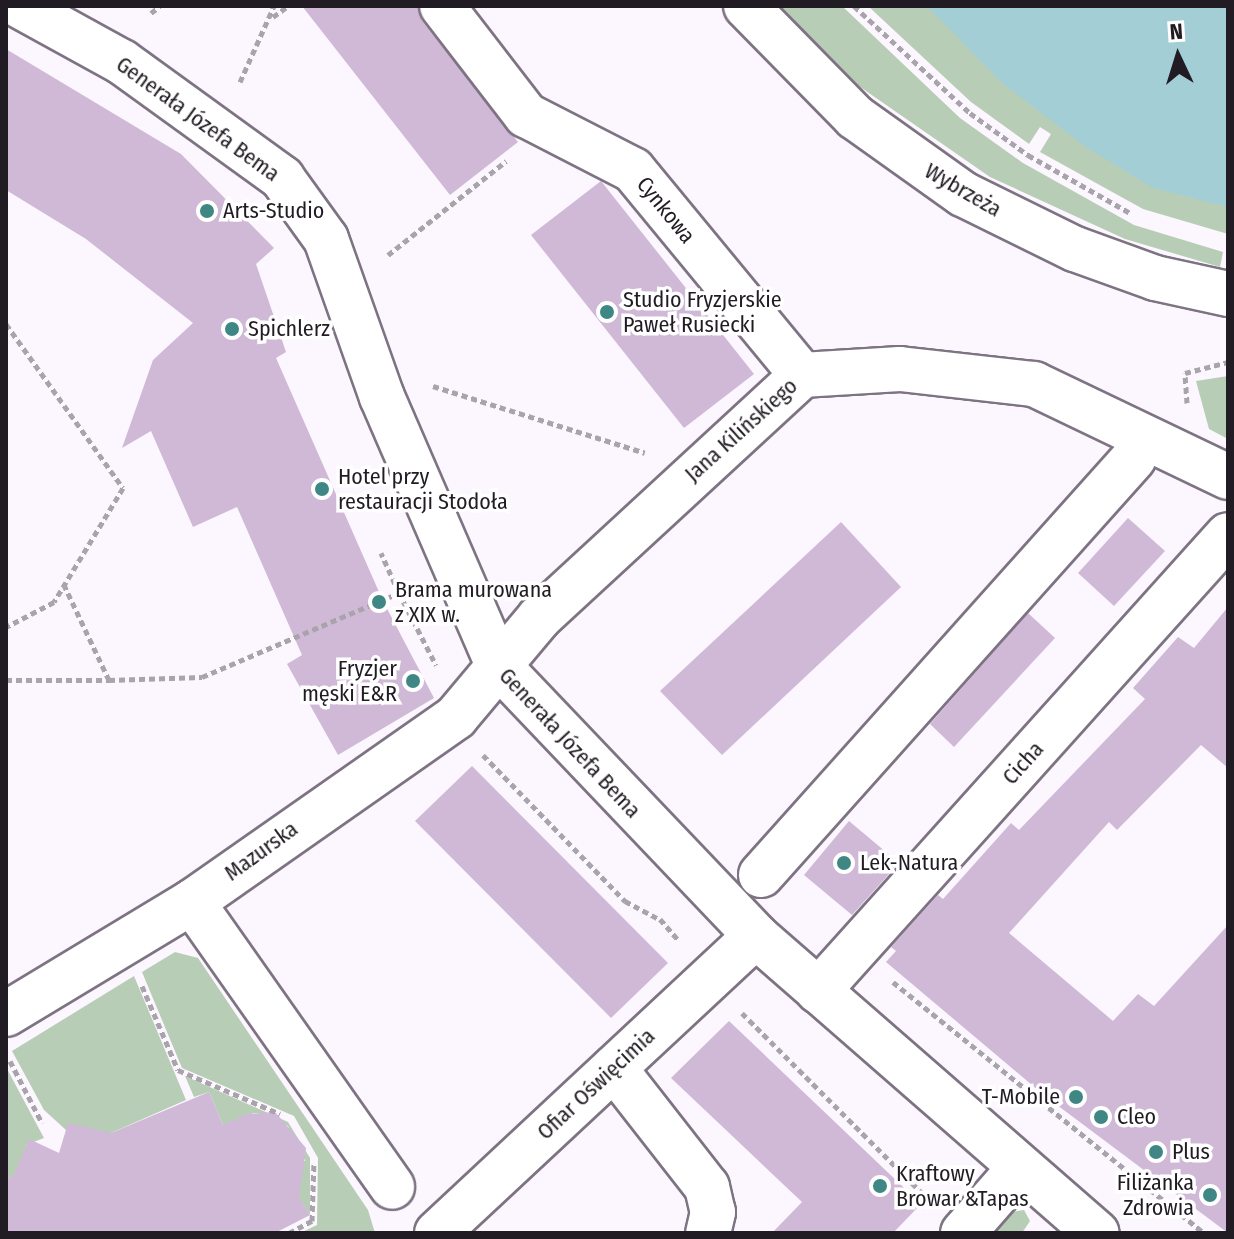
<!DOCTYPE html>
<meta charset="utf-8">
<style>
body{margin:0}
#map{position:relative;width:1234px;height:1239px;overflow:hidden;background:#fcf6fe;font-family:"Fira Sans Condensed",sans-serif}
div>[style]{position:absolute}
.green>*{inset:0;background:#b8cdb6}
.water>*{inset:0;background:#a3ced6}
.building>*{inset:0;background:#cfb9d6}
.path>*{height:5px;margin-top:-2.5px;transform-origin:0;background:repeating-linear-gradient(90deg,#a9a4ab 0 6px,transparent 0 10px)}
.roads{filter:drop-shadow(2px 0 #7e7383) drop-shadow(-2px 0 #7e7383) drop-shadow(0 2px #7e7383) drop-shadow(0 -2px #7e7383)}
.minor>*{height:44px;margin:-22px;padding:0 22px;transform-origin:22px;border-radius:22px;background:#fff}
.dots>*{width:22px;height:22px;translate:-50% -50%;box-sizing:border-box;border:4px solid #fff;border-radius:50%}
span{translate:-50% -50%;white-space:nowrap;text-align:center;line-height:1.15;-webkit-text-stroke:7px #fff;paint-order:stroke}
.street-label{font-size:22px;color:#211c23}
.poi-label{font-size:22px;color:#211c23}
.left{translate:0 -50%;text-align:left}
.right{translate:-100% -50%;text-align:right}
.frame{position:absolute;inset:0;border:8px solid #211c23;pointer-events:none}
.north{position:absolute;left:1138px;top:16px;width:80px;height:80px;-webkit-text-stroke:6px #fff;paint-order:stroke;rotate:356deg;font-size:22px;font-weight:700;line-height:32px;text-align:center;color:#211c23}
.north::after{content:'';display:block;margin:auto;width:28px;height:36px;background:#211c23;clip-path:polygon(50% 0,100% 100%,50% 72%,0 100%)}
</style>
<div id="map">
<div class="green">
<div style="clip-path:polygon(780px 6px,842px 6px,960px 118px,1023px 163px,1134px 225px,1223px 252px,1220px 267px,1125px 239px,990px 177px,853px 82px)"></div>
<div style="clip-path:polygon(868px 6px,983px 6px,1228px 171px,1228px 234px,1143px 209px,1040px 152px,1051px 134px,1040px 127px,1029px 144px,971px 102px)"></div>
<div style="clip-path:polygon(1228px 376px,1228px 439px,1209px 429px,1196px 381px)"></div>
<div style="clip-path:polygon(175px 952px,198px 958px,368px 1210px,375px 1233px,300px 1233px,317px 1225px,318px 1158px,294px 1116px,182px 1068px,142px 972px)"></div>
<div style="clip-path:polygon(134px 976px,186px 1100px,79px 1147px,73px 1124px,66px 1130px,44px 1110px,12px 1051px)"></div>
<div style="clip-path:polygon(6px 1067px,44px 1138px,26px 1145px,41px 1164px,6px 1179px)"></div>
<div style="clip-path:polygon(185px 1076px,288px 1122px,310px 1158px,310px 1215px,296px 1193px,298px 1164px,306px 1160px,299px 1158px,288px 1126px,259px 1113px,252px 1113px,253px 1121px,223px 1125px,209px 1092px,194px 1097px)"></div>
<div style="clip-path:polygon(1024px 1210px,1030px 1221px,1022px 1233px,992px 1233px,1011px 1212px)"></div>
</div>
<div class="water">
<div style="clip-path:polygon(927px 6px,1228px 6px,1228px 207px,1153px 188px,1083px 145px,1002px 83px)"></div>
</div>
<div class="building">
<div style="clip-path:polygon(302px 6px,418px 6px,422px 21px,518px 142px,450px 195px)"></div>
<div style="clip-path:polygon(6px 49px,181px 154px,274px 248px,256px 264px,286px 352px,276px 358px,383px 601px,434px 698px,338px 755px,287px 664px,302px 655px,237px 507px,193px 527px,151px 431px,122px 448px,153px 360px,193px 323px,86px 239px,6px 190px)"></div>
<div style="clip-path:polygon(601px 181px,754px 374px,684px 428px,531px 235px)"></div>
<div style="clip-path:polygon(1128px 518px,1165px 551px,1114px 606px,1078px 573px)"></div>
<div style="clip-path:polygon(841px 522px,901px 587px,722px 755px,660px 691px)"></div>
<div style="clip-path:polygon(1228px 607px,1228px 768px,1201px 745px,1117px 830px,1109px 822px,1009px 933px,1113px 1021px,1138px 994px,1154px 1006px,1228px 925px,1228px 1233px,1045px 1096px,886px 962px,896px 951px,891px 947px,938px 895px,943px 899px,1011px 823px,1019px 830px,1145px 699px,1133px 688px,1178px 637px,1194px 648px)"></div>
<div style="clip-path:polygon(1028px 613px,1055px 638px,954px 747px,930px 724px)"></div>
<div style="clip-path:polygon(472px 766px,668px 963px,611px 1018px,415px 821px)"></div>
<div style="clip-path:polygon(849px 821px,899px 863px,852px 915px,804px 875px)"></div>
<div style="clip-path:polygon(729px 1021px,921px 1204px,893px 1233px,772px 1233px,802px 1202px,671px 1078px)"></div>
<div style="clip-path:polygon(209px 1092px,223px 1125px,246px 1114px,275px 1112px,306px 1148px,299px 1197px,310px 1215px,275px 1233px,6px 1233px,6px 1179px,14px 1175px,29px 1139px,59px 1153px,68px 1123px,111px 1133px)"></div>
</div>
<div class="path">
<div style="left:854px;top:6px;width:158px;rotate:42.7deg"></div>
<div style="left:970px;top:113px;width:72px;rotate:35.9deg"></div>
<div style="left:1028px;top:155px;width:117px;rotate:29.6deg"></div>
<div style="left:151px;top:13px;width:11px;rotate:-38deg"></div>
<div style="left:273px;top:17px;width:19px;rotate:-36deg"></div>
<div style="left:240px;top:82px;width:83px;rotate:-65.9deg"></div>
<div style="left:388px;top:255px;width:151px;rotate:-38.5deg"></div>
<div style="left:6px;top:324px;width:201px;rotate:54.5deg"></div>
<div style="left:123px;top:488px;width:133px;rotate:121.2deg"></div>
<div style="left:54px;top:602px;width:54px;rotate:152.5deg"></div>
<div style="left:433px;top:386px;width:222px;rotate:17.5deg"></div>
<div style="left:1187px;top:403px;width:30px;rotate:-94deg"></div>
<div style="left:1185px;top:373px;width:44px;rotate:-14.3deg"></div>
<div style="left:399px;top:593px;width:81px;rotate:62.8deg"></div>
<div style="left:6px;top:680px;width:103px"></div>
<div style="left:109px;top:680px;width:105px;rotate:-115.3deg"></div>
<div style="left:109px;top:680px;width:93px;rotate:-1.8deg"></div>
<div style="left:202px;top:677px;width:214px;rotate:-23.1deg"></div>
<div style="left:399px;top:593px;width:44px;rotate:-114.2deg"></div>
<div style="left:483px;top:755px;width:204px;rotate:45.8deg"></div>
<div style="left:625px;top:901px;width:38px;rotate:28deg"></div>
<div style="left:660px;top:919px;width:29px;rotate:49deg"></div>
<div style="left:893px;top:982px;width:400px;rotate:38.9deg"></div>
<div style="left:142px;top:986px;width:91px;rotate:66.8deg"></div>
<div style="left:178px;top:1070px;width:111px;rotate:23.3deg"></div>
<div style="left:742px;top:1013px;width:262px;rotate:45deg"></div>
<div style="left:10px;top:1061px;width:70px;rotate:62.7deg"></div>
<div style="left:289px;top:1233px;width:26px;rotate:-28deg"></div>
<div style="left:312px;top:1221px;width:59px;rotate:-88.1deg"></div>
</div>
<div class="roads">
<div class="minor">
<div style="left:20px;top:6px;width:116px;rotate:28.8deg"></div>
<div style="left:122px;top:62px;width:198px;rotate:35.9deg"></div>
<div style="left:282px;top:178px;width:75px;rotate:54.2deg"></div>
<div style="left:326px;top:239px;width:168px;rotate:70.5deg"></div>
<div style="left:382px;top:397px;width:292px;rotate:66.6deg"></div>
<div style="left:498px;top:665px;width:374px;rotate:46.4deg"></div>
<div style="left:756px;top:936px;width:452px;rotate:41.1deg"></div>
<div style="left:442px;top:6px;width:138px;rotate:52.4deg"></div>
<div style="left:526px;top:115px;width:120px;rotate:27.2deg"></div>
<div style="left:633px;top:170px;width:266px;rotate:50.5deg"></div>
<div style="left:746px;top:6px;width:156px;rotate:45.5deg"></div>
<div style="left:855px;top:117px;width:133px;rotate:35.5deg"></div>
<div style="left:963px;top:194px;width:125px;rotate:26.2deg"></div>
<div style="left:1075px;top:249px;width:85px;rotate:19.9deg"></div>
<div style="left:1155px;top:278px;width:75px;rotate:12.4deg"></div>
<div style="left:761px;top:875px;width:559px;rotate:-48.19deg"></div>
<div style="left:192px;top:902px;width:348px;rotate:54.9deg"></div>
<div style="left:818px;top:991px;width:613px;rotate:-48.04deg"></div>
<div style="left:6px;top:1014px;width:217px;rotate:-31.1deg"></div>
<div style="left:192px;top:902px;width:322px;rotate:-35deg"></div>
<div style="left:456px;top:717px;width:129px;rotate:-50deg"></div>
<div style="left:539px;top:618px;width:358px;rotate:-42.7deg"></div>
<div style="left:802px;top:375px;width:98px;rotate:-3.5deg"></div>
<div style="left:900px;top:369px;width:135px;rotate:6.4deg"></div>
<div style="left:1034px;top:384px;width:215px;rotate:25.6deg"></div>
<div style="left:614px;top:1068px;width:151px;rotate:52deg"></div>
<div style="left:707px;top:1187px;width:26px;rotate:77deg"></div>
<div style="left:713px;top:1212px;width:22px;rotate:103deg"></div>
<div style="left:437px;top:1233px;width:436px;rotate:-43deg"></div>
<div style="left:963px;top:1233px;width:85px;rotate:-48.8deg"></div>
</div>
</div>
<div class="dots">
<div style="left:207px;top:211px;background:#3f8785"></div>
<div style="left:607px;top:312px;background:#3f8785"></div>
<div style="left:232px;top:329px;background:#3f8785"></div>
<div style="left:322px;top:489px;background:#3f8785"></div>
<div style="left:379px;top:602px;background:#3f8785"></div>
<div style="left:413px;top:681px;background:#3f8785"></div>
<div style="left:844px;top:863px;background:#3f8785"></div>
<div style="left:1076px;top:1097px;background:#3f8785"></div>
<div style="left:1101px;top:1117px;background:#3f8785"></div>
<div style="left:1156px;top:1152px;background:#3f8785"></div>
<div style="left:880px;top:1186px;background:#3f8785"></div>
<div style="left:1210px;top:1195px;background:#3f8785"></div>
</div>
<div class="street-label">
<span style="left:198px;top:119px;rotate:36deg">Generała Józefa Bema</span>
<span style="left:963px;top:190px;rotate:30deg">Wybrzeża</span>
<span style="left:666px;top:210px;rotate:51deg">Cynkowa</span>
<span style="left:741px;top:430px;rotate:-42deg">Jana Kilińskiego</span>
<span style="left:570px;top:743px;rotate:47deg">Generała Józefa Bema</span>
<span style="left:1023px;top:763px;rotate:-48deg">Cicha</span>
<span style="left:261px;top:851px;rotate:-36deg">Mazurska</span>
<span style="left:596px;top:1084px;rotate:-43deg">Ofiar Oświęcimia</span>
</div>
<div class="poi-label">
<span class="left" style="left:223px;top:211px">Arts-Studio</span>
<span class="left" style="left:623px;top:312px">Studio Fryzjerskie<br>Paweł Rusiecki</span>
<span class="left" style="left:248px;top:329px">Spichlerz</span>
<span class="left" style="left:338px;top:489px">Hotel przy<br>restauracji Stodoła</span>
<span class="left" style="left:395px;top:602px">Brama murowana<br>z XIX w.</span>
<span class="right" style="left:397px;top:681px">Fryzjer<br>męski E&amp;R</span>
<span class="left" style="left:860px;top:863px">Lek-Natura</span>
<span class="right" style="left:1060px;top:1097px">T-Mobile</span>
<span class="left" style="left:1117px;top:1117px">Cleo</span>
<span class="left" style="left:1172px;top:1152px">Plus</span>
<span class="left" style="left:896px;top:1186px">Kraftowy<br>Browar &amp;Tapas</span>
<span class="right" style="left:1194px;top:1195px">Filiżanka<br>Zdrowia</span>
</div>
<div class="frame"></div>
<div class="north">N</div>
</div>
